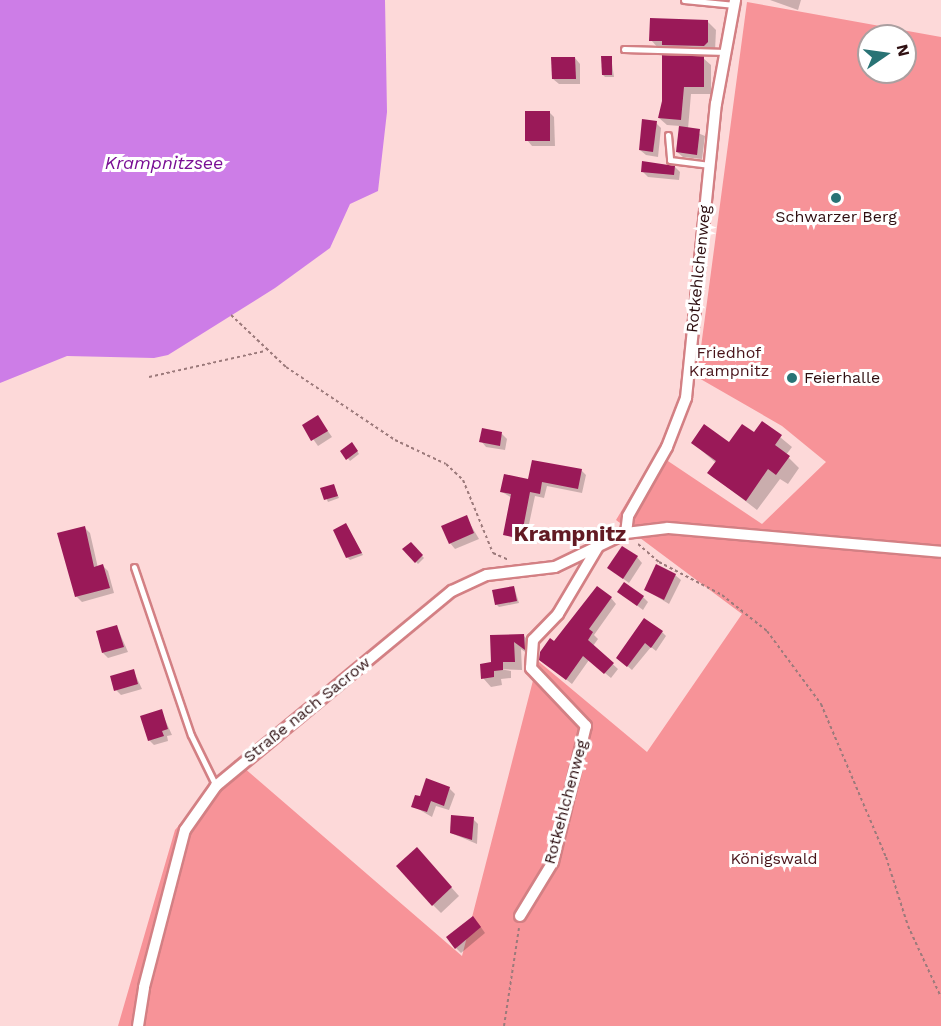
<!DOCTYPE html>
<meta charset="utf-8">
<style>
body{margin:0}
#map{position:relative;width:941px;height:1026px;overflow:hidden;background:#fdd9d9;font-family:"Work Sans",sans-serif}
div>[style]{position:absolute}
.green>*{inset:0;background:#f79398}
.water>*{inset:0;background:#cd7de7}
.shadow>*{inset:0;background:#0003}
.building>*{inset:0;background:#9a1958}
.path>*{height:2px;margin-top:-1px;transform-origin:0;background:repeating-linear-gradient(90deg,#9c7a7b 0 3px,transparent 0 6px)}
.roads{filter:drop-shadow(2px 0 #d38084) drop-shadow(-2px 0 #d38084) drop-shadow(0 2px #d38084) drop-shadow(0 -2px #d38084)}
.service>*{height:5px;margin:-2.5px;padding:0 2.5px;transform-origin:2.5px;border-radius:2.5px;background:#fff}
.minor>*{height:10px;margin:-5px;padding:0 5px;transform-origin:5px;border-radius:5px;background:#fff}
.dots>*{width:16px;height:16px;translate:-50% -50%;box-sizing:border-box;border:3px solid #fff;border-radius:50%}
span{translate:-50% -50%;white-space:nowrap;text-align:center;line-height:1.15;-webkit-text-stroke:6px #fff;paint-order:stroke}
.poi-label{font-size:16px;color:#2e0f11}
.left{translate:0 -50%;text-align:left}
.street-label{font-size:16px;color:#2e0f11}
.park-label{font-size:16px;color:#49141a}
.water-label{font-size:18px;color:#790e94;font-style:italic}
.district-label{font-size:22px;color:#621a23;font-weight:700}
.north{position:absolute;left:857px;top:24px;width:60px;height:60px;box-sizing:border-box;background:#fff;border:2px solid #ab9fa0;border-radius:50%;rotate:77deg;font-size:16px;font-weight:700;line-height:24px;text-align:center;color:#2e0f11}
.north::after{content:'';display:block;margin:auto;width:21px;height:27px;background:#297375;clip-path:polygon(50% 0,100% 100%,50% 72%,0 100%)}
</style>
<div id="map">
<div class="green">
<div style="clip-path:polygon(evenodd,747px 2px,941px 37px,941px 1026px,118px 1026px,175px 830px,235px 760px,462px 956px,538px 661px,647px 752px,742px 614px,616px 520px,656px 453px,762px 524px,826px 462px,782px 426px,697px 377px,747px 2px,869px 36px,905px 36px,905px 72px,869px 72px,869px 36px)"></div>
</div>
<div class="water">
<div style="clip-path:polygon(0 0,385px 0,387px 112px,378px 191px,350px 204px,330px 248px,275px 288px,168px 355px,154px 358px,67px 356px,0 383px)"></div>
</div>
<div class="shadow">
<div style="clip-path:polygon(770px 0,801px 0,798px 10px)"></div>
<div style="clip-path:polygon(707px 21px,716px 30px,715px 51px,659px 49px,651px 40px)"></div>
<div style="clip-path:polygon(611px 57px,614px 77px,605px 77px,603px 75px)"></div>
<div style="clip-path:polygon(575px 58px,580px 64px,580px 84px,559px 84px,553px 79px)"></div>
<div style="clip-path:polygon(703px 58px,711px 65px,711px 94px,691px 94px,688px 129px,705px 136px,702px 159px,683px 157px,677px 152px,680px 126px,667px 125px,659px 118px)"></div>
<div style="clip-path:polygon(549px 112px,554px 117px,555px 146px,532px 146px,527px 140px)"></div>
<div style="clip-path:polygon(656px 123px,661px 128px,658px 157px,646px 155px,640px 150px)"></div>
<div style="clip-path:polygon(675px 167px,680px 172px,679px 180px,648px 177px,642px 171px)"></div>
<div style="clip-path:polygon(318px 417px,332px 437px,318px 446px,304px 426px)"></div>
<div style="clip-path:polygon(763px 423px,792px 447px,786px 455px,799px 468px,788px 484px,780px 479px,757px 510px,709px 473px,716px 463px,693px 443px,730px 444px,755px 434px)"></div>
<div style="clip-path:polygon(502px 434px,507px 439px,505px 450px,486px 447px,481px 441px)"></div>
<div style="clip-path:polygon(354px 446px,359px 454px,350px 461px,342px 451px)"></div>
<div style="clip-path:polygon(581px 470px,586px 475px,582px 493px,547px 486px,544px 498px,535px 496px,525px 543px,504px 534px,512px 498px,502px 492px)"></div>
<div style="clip-path:polygon(333px 485px,339px 498px,328px 502px,322px 489px)"></div>
<div style="clip-path:polygon(466px 517px,479px 539px,455px 549px,450px 543px)"></div>
<div style="clip-path:polygon(346px 525px,363px 555px,350px 560px,347px 557px)"></div>
<div style="clip-path:polygon(85px 528px,90px 533px,98px 568px,103px 566px,108px 571px,114px 593px,82px 602px,76px 596px)"></div>
<div style="clip-path:polygon(411px 544px,424px 558px,418px 564px,404px 549px)"></div>
<div style="clip-path:polygon(637px 557px,642px 563px,629px 583px,609px 568px)"></div>
<div style="clip-path:polygon(675px 575px,681px 580px,669px 604px,646px 590px)"></div>
<div style="clip-path:polygon(514px 587px,519px 603px,499px 607px,496px 604px)"></div>
<div style="clip-path:polygon(619px 592px,643px 597px,648px 602px,643px 610px)"></div>
<div style="clip-path:polygon(611px 598px,616px 604px,594px 635px,598px 639px,593px 646px,618px 669px,611px 678px,589px 660px,572px 684px,541px 660px,555px 643px)"></div>
<div style="clip-path:polygon(117px 627px,128px 652px,108px 658px,103px 653px)"></div>
<div style="clip-path:polygon(662px 632px,666px 636px,656px 651px,651px 647px,632px 670px,618px 658px)"></div>
<div style="clip-path:polygon(523px 635px,532px 644px,532px 657px,521px 649px,522px 670px,499px 669px,511px 671px,511px 678px,501px 679px,502px 685px,491px 687px,483px 678px,493px 663px,491px 637px)"></div>
<div style="clip-path:polygon(133px 670px,142px 689px,121px 695px,116px 690px)"></div>
<div style="clip-path:polygon(161px 711px,172px 735px,167px 736px,168px 741px,154px 745px,149px 740px)"></div>
<div style="clip-path:polygon(449px 788px,455px 794px,449px 810px,436px 806px,432px 817px,413px 806px,421px 798px)"></div>
<div style="clip-path:polygon(473px 819px,478px 824px,477px 844px,451px 833px)"></div>
<div style="clip-path:polygon(425px 858px,459px 896px,441px 913px,433px 905px)"></div>
<div style="clip-path:polygon(478px 923px,485px 933px,461px 953px,456px 948px)"></div>
</div>
<div class="building">
<div style="clip-path:polygon(650px 18px,708px 20px,708px 42px,704px 46px,662px 45px,662px 41px,649px 41px)"></div>
<div style="clip-path:polygon(662px 55px,704px 56px,704px 87px,684px 87px,681px 120px,658px 118px,662px 101px)"></div>
<div style="clip-path:polygon(601px 56px,612px 56px,612px 75px,602px 75px)"></div>
<div style="clip-path:polygon(551px 57px,575px 57px,576px 79px,552px 79px)"></div>
<div style="clip-path:polygon(525px 111px,550px 111px,550px 141px,525px 141px)"></div>
<div style="clip-path:polygon(642px 119px,657px 121px,653px 152px,639px 150px)"></div>
<div style="clip-path:polygon(679px 126px,700px 129px,697px 155px,676px 152px)"></div>
<div style="clip-path:polygon(642px 161px,675px 166px,674px 175px,641px 172px)"></div>
<div style="clip-path:polygon(318px 415px,328px 431px,311px 441px,302px 425px)"></div>
<div style="clip-path:polygon(762px 421px,782px 435px,775px 445px,790px 456px,776px 475px,768px 469px,746px 501px,707px 473px,716px 461px,691px 443px,704px 424px,729px 442px,742px 424px,754px 432px)"></div>
<div style="clip-path:polygon(482px 428px,502px 432px,500px 446px,479px 442px)"></div>
<div style="clip-path:polygon(352px 442px,358px 451px,346px 460px,340px 451px)"></div>
<div style="clip-path:polygon(532px 460px,582px 469px,578px 489px,542px 482px,540px 494px,530px 492px,521px 539px,503px 535px,511px 494px,500px 492px,504px 474px,528px 479px)"></div>
<div style="clip-path:polygon(334px 484px,338px 496px,324px 500px,320px 488px)"></div>
<div style="clip-path:polygon(467px 515px,474px 533px,449px 544px,441px 526px)"></div>
<div style="clip-path:polygon(346px 523px,362px 553px,346px 558px,333px 530px)"></div>
<div style="clip-path:polygon(85px 526px,94px 567px,103px 564px,110px 588px,75px 597px,57px 533px)"></div>
<div style="clip-path:polygon(411px 542px,423px 555px,415px 563px,402px 549px)"></div>
<div style="clip-path:polygon(622px 546px,638px 556px,623px 579px,607px 568px)"></div>
<div style="clip-path:polygon(656px 564px,676px 574px,664px 600px,644px 590px)"></div>
<div style="clip-path:polygon(624px 582px,644px 596px,637px 606px,617px 592px)"></div>
<div style="clip-path:polygon(514px 586px,517px 601px,495px 605px,492px 590px)"></div>
<div style="clip-path:polygon(597px 586px,612px 597px,589px 629px,593px 632px,588px 640px,614px 663px,604px 674px,583px 656px,566px 680px,539px 660px,540px 652px,550px 638px,554px 641px)"></div>
<div style="clip-path:polygon(644px 618px,663px 631px,651px 648px,645px 643px,627px 667px,616px 658px)"></div>
<div style="clip-path:polygon(117px 625px,124px 647px,102px 653px,96px 631px)"></div>
<div style="clip-path:polygon(524px 634px,525px 650px,514px 642px,515px 662px,503px 662px,503px 670px,494px 671px,494px 677px,481px 679px,480px 664px,491px 662px,490px 635px)"></div>
<div style="clip-path:polygon(134px 669px,138px 684px,114px 691px,110px 676px)"></div>
<div style="clip-path:polygon(162px 709px,168px 729px,162px 731px,164px 736px,148px 741px,140px 716px)"></div>
<div style="clip-path:polygon(426px 778px,450px 787px,444px 806px,431px 801px,427px 812px,411px 807px,415px 795px,420px 796px)"></div>
<div style="clip-path:polygon(451px 815px,474px 817px,472px 840px,450px 833px)"></div>
<div style="clip-path:polygon(417px 847px,452px 887px,432px 906px,396px 866px)"></div>
<div style="clip-path:polygon(473px 916px,481px 927px,455px 949px,446px 937px)"></div>
</div>
<div class="path">
<div style="left:231px;top:315px;width:76px;rotate:43.4deg"></div>
<div style="left:286px;top:367px;width:131px;rotate:33.8deg"></div>
<div style="left:395px;top:440px;width:56px;rotate:25.2deg"></div>
<div style="left:446px;top:464px;width:23px;rotate:43deg"></div>
<div style="left:463px;top:480px;width:79px;rotate:67.7deg"></div>
<div style="left:493px;top:553px;width:17px;rotate:24deg"></div>
<div style="left:149px;top:377px;width:119px;rotate:-12.6deg"></div>
<div style="left:638px;top:544px;width:28px;rotate:41deg"></div>
<div style="left:659px;top:562px;width:71px;rotate:27.6deg"></div>
<div style="left:722px;top:595px;width:58px;rotate:38.7deg"></div>
<div style="left:767px;top:631px;width:91px;rotate:53.5deg"></div>
<div style="left:821px;top:704px;width:166px;rotate:67deg"></div>
<div style="left:886px;top:857px;width:72px;rotate:72.3deg"></div>
<div style="left:908px;top:926px;width:78px;rotate:65.1deg"></div>
<div style="left:504px;top:1026px;width:99px;rotate:-81.3deg"></div>
</div>
<div class="roads">
<div class="service">
<div style="left:684px;top:0;width:51px;rotate:5.6deg"></div>
<div style="left:624px;top:49px;width:102px;rotate:1.7deg"></div>
<div style="left:668px;top:135px;width:25px;rotate:85deg"></div>
<div style="left:670px;top:160px;width:40px;rotate:7.1deg"></div>
<div style="left:134px;top:567px;width:177px;rotate:71.3deg"></div>
<div style="left:191px;top:735px;width:57px;rotate:63.9deg"></div>
</div>
<div class="minor">
<div style="left:626px;top:533px;width:17px;rotate:-83deg"></div>
<div style="left:628px;top:516px;width:79px;rotate:-60.5deg"></div>
<div style="left:667px;top:447px;width:53px;rotate:-68.8deg"></div>
<div style="left:686px;top:398px;width:296px;rotate:-84.2deg"></div>
<div style="left:716px;top:104px;width:106px;rotate:-79.6deg"></div>
<div style="left:520px;top:916px;width:63px;rotate:-58.6deg"></div>
<div style="left:553px;top:862px;width:140px;rotate:-76.4deg"></div>
<div style="left:586px;top:726px;width:80px;rotate:-133.5deg"></div>
<div style="left:531px;top:668px;width:28px;rotate:-86deg"></div>
<div style="left:533px;top:640px;width:36px;rotate:-46deg"></div>
<div style="left:558px;top:614px;width:80px;rotate:-59.3deg"></div>
<div style="left:138px;top:1026px;width:39px;rotate:-81deg"></div>
<div style="left:144px;top:987px;width:162px;rotate:-75.4deg"></div>
<div style="left:185px;top:830px;width:54px;rotate:-54.8deg"></div>
<div style="left:216px;top:786px;width:306px;rotate:-39.6deg"></div>
<div style="left:452px;top:591px;width:38px;rotate:-25deg"></div>
<div style="left:487px;top:575px;width:68px;rotate:-6.7deg"></div>
<div style="left:555px;top:567px;width:79px;rotate:-25.6deg"></div>
<div style="left:626px;top:533px;width:42px;rotate:-6.8deg"></div>
<div style="left:668px;top:528px;width:274px;rotate:5deg"></div>
</div>
</div>
<div class="dots">
<div style="left:836px;top:198px;background:#297375"></div>
<div style="left:792px;top:378px;background:#297375"></div>
</div>
<div class="poi-label">
<span style="left:836px;top:217px">Schwarzer Berg</span>
<span class="left" style="left:804px;top:378px">Feierhalle</span>
</div>
<div class="street-label">
<span style="left:699px;top:269px;rotate:-84deg">Rotkehlchenweg</span>
<span style="left:307px;top:710px;rotate:-39deg">Straße nach Sacrow</span>
<span style="left:566px;top:802px;rotate:-75deg">Rotkehlchenweg</span>
</div>
<div class="park-label">
<span style="left:729px;top:362px">Friedhof<br>Krampnitz</span>
<span style="left:774px;top:859px">Königswald</span>
</div>
<div class="water-label">
<span style="left:164px;top:163px">Krampnitzsee</span>
</div>
<div class="district-label">
<span style="left:570px;top:534px">Krampnitz</span>
</div>
<div class="north">N</div>
</div>
